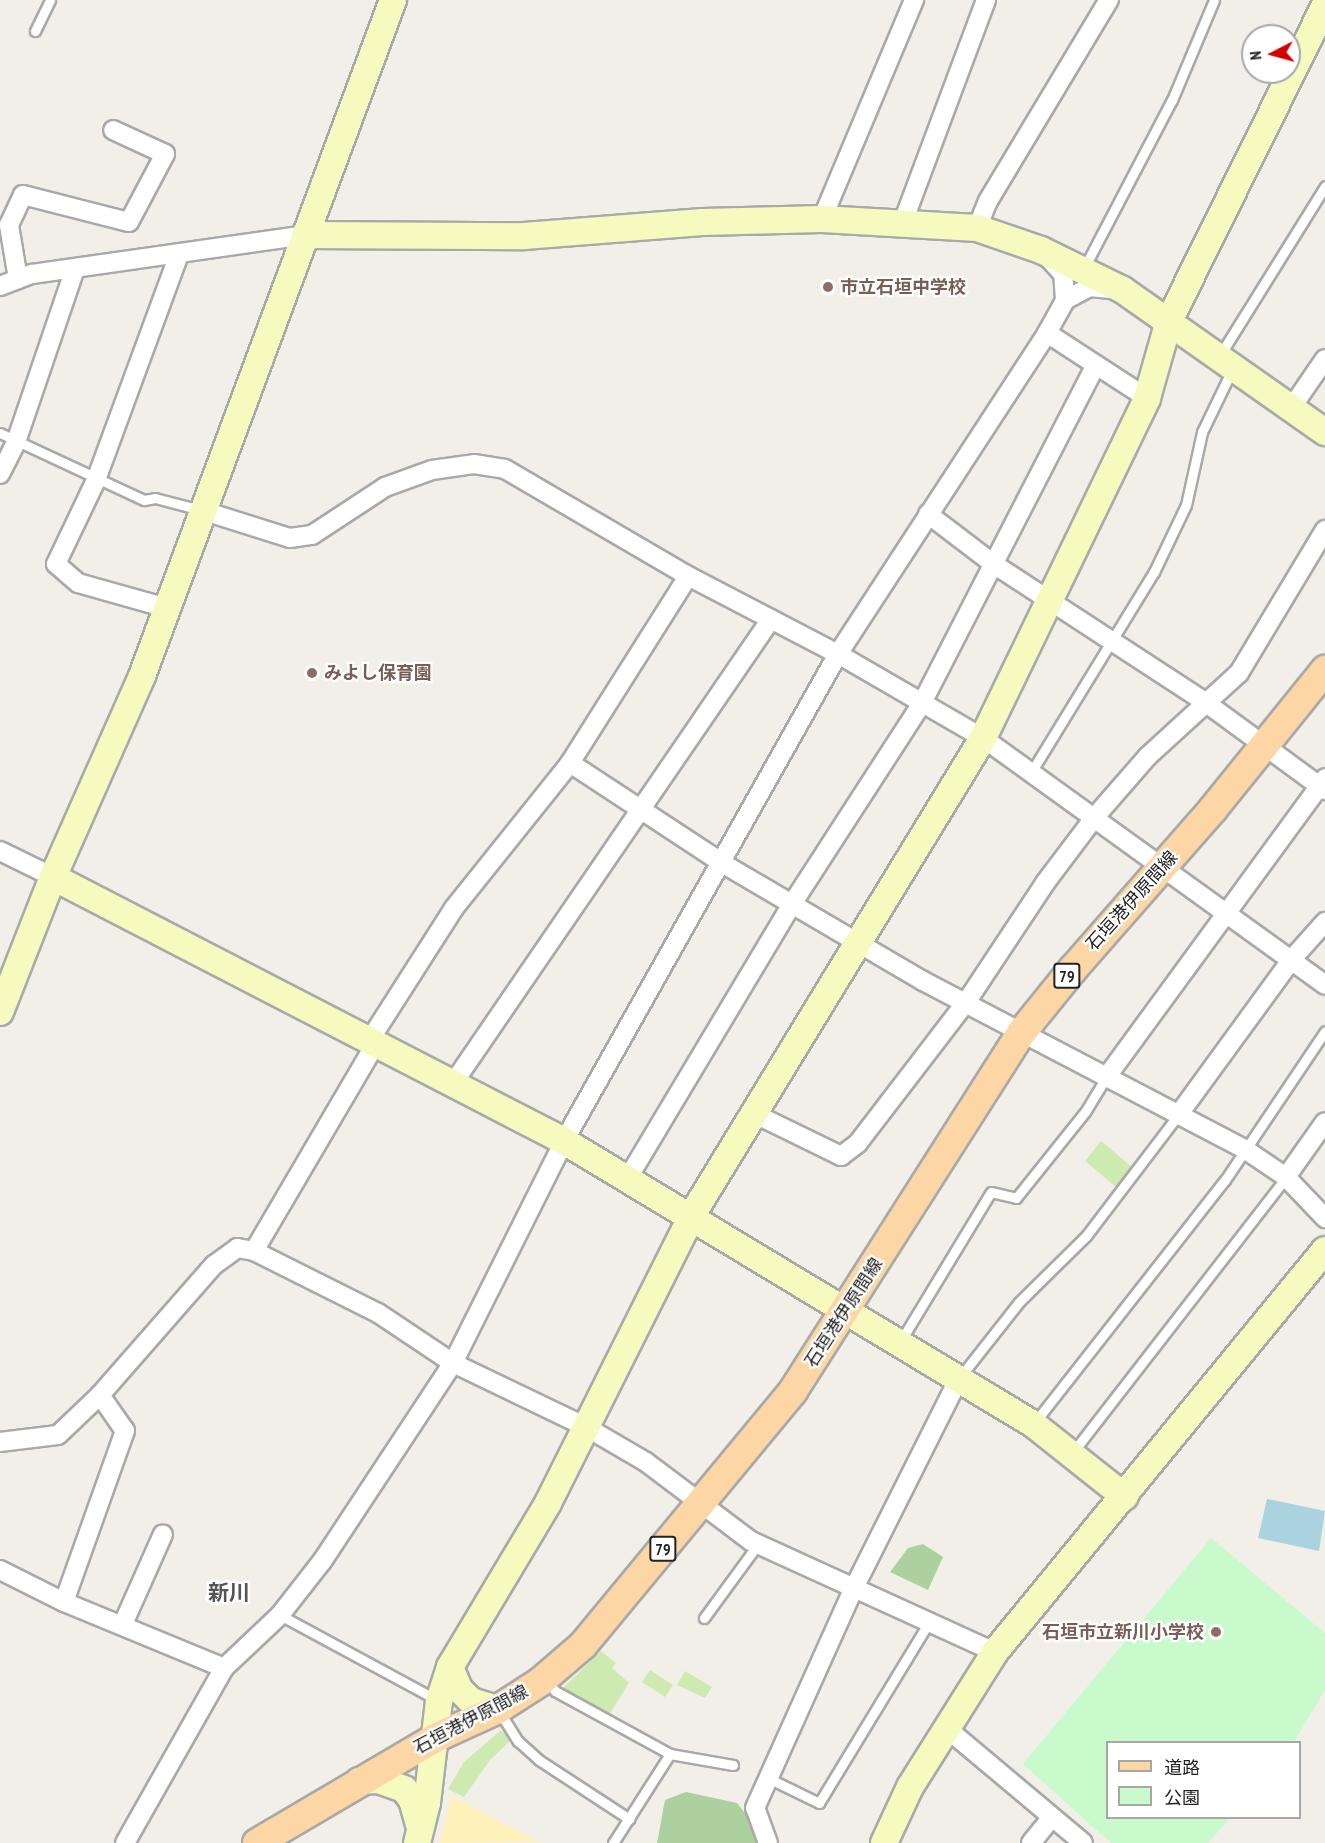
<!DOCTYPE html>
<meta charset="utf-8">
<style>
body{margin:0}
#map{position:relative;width:1325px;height:1843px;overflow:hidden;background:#f2efe9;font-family:"PT Sans Narrow","Noto Sans JP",sans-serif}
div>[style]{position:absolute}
.grass>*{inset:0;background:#cdebb0}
.forest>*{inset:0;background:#add19e}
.sand>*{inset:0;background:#fff1ba}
.park>*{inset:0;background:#c8facc}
.water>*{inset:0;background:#aad3df}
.roads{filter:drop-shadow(2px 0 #a9a9a9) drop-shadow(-2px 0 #a9a9a9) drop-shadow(0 2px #a9a9a9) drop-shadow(0 -2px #a9a9a9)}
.lane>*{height:9px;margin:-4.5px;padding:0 4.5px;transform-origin:4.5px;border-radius:4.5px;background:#fff}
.street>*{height:18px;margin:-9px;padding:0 9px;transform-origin:9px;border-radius:9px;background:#fff}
.secondary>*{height:26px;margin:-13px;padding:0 13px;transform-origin:13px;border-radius:13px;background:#f7fabf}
.primary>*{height:28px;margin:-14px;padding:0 14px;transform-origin:14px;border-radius:14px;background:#fcd6a4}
.dots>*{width:16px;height:16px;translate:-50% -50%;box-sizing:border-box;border:3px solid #fff;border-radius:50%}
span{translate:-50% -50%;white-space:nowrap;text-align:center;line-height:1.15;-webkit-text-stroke:4.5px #fff;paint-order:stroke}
.shield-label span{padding:2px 4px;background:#fff;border:2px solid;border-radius:4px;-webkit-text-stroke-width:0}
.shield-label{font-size:16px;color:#222;font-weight:700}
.education-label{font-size:18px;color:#785e54;font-weight:700}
.left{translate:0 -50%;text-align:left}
.right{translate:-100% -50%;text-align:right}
.street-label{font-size:18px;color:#222}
.quarter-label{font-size:21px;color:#555;font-weight:700}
.legend{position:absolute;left:1106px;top:1741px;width:195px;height:78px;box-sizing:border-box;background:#fff;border:2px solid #a7a7a7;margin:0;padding:8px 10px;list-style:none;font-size:18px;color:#222}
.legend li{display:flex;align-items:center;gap:12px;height:30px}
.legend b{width:30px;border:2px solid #a7a7a7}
.north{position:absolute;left:1241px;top:24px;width:60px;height:60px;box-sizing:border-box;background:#fff;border:2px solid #a7a7a7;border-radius:50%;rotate:264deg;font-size:16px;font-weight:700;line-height:24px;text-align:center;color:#222}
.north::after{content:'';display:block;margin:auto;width:21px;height:27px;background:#d40000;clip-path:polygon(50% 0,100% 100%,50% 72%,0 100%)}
</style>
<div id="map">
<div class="grass">
<div style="clip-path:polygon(1101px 1141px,1133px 1168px,1117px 1188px,1085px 1161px)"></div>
<div style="clip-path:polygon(601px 1651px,616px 1663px,612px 1668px,629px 1683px,609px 1715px,562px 1689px)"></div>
<div style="clip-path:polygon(650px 1670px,673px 1685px,665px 1697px,642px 1682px)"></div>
<div style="clip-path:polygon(685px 1671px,712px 1687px,705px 1698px,677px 1685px)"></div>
<div style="clip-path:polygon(501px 1730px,511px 1740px,490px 1760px,464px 1797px,448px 1789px,464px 1762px)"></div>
</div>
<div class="forest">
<div style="clip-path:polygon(923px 1544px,943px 1557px,928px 1590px,890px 1572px,908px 1548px)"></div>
<div style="clip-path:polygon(686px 1792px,737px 1803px,755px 1826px,760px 1843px,657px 1843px,665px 1800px)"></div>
</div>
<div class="sand">
<div style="clip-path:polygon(452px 1796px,539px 1842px,440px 1843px)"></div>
</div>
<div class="park">
<div style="clip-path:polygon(1211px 1538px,1325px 1633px,1325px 1690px,1294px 1742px,1108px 1742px,1108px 1818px,1230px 1818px,1208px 1843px,1111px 1843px,1023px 1764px)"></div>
</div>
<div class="water">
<div style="clip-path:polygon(1267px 1499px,1325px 1511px,1319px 1551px,1258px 1538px)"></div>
</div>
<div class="roads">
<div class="lane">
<div style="left:35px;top:31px;width:34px;rotate:-64deg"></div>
<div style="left:1084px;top:268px;width:190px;rotate:-62.4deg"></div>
<div style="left:1172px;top:100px;width:108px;rotate:-67.2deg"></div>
<div style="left:1220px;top:355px;width:199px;rotate:-58.1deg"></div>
<div style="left:0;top:433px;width:159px;rotate:25deg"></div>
<div style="left:144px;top:500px;width:11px;rotate:-10deg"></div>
<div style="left:155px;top:498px;width:48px;rotate:14.6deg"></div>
<div style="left:1030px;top:774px;width:237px;rotate:-58.5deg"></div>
<div style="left:1154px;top:572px;width:74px;rotate:-64.5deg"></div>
<div style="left:1186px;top:505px;width:75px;rotate:-77.6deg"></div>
<div style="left:1202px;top:432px;width:71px;rotate:-64.2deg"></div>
<div style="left:900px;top:1342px;width:175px;rotate:-58.8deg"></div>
<div style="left:991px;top:1192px;width:26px;rotate:13deg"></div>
<div style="left:1016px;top:1198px;width:110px;rotate:-51.3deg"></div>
<div style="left:1085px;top:1112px;width:42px;rotate:-58.6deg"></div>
<div style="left:960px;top:1377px;width:95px;rotate:-51.8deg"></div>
<div style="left:1019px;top:1302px;width:94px;rotate:-44.6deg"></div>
<div style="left:1086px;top:1236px;width:153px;rotate:-52.7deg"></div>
<div style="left:1035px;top:1422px;width:308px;rotate:-51.9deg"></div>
<div style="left:1225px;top:1180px;width:179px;rotate:-56.1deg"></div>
<div style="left:1073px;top:1452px;width:348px;rotate:-52.2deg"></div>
<div style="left:280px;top:1615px;width:181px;rotate:28.4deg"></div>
<div style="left:704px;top:1618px;width:92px;rotate:-53.9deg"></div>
<div style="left:547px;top:1681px;width:13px;rotate:51deg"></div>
<div style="left:555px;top:1691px;width:131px;rotate:28.7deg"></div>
<div style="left:499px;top:1711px;width:36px;rotate:58deg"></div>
<div style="left:518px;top:1741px;width:28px;rotate:42deg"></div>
<div style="left:539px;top:1760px;width:108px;rotate:33.2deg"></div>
<div style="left:768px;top:1778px;width:57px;rotate:26.1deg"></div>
<div style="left:819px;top:1803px;width:212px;rotate:-58.7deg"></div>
<div style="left:613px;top:1843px;width:106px;rotate:-57.4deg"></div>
<div style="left:670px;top:1754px;width:64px;rotate:9.9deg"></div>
</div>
<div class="street">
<div style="left:822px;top:219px;width:238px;rotate:-67.2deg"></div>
<div style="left:903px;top:222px;width:237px;rotate:-69.5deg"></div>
<div style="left:977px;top:228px;width:29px;rotate:-68deg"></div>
<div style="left:988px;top:201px;width:235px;rotate:-59deg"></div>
<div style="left:18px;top:279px;width:55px;rotate:-99.5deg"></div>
<div style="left:9px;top:225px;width:33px;rotate:-65deg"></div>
<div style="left:23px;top:195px;width:109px;rotate:14.3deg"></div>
<div style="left:129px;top:222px;width:77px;rotate:-62.1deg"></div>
<div style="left:165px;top:154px;width:57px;rotate:-155.2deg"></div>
<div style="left:0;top:286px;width:34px;rotate:-21deg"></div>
<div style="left:32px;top:274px;width:276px;rotate:-8.1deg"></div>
<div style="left:1065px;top:300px;width:27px;rotate:-28deg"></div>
<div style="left:1089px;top:287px;width:22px;rotate:5deg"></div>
<div style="left:1047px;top:333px;width:119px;rotate:33deg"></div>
<div style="left:1292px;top:407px;width:58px;rotate:-55.5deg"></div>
<div style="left:0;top:474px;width:36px;rotate:-63deg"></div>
<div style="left:16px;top:442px;width:183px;rotate:-71.2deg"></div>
<div style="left:201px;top:510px;width:93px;rotate:17.5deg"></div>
<div style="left:290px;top:538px;width:22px;rotate:-8deg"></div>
<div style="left:312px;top:535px;width:87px;rotate:-33.3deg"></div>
<div style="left:385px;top:487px;width:50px;rotate:-19.9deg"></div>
<div style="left:432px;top:470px;width:42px;rotate:-8.1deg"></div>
<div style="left:474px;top:464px;width:31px;rotate:9deg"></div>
<div style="left:505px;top:469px;width:212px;rotate:30.3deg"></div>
<div style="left:688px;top:576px;width:169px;rotate:27.5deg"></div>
<div style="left:838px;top:654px;width:168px;rotate:30.1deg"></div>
<div style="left:983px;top:738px;width:422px;rotate:35.8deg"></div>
<div style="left:928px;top:514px;width:84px;rotate:37.3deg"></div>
<div style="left:995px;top:565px;width:251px;rotate:33.1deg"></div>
<div style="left:1205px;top:702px;width:149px;rotate:36.3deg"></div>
<div style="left:167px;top:608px;width:92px;rotate:-164.3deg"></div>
<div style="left:78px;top:583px;width:29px;rotate:-139deg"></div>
<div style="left:56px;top:564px;width:93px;rotate:-64.5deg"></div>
<div style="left:96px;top:480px;width:240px;rotate:-69.8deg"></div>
<div style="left:570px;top:763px;width:182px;rotate:33.3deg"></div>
<div style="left:722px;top:863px;width:233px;rotate:30.4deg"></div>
<div style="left:923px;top:981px;width:365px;rotate:27.6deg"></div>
<div style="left:1246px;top:1150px;width:48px;rotate:34deg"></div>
<div style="left:1286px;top:1177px;width:57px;rotate:46.4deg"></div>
<div style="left:0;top:851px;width:59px;rotate:26.1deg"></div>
<div style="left:371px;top:1038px;width:154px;rotate:-57.4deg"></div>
<div style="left:454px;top:908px;width:186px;rotate:-51.3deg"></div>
<div style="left:570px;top:763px;width:221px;rotate:-57.7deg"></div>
<div style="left:1108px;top:1075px;width:368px;rotate:-53.8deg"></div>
<div style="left:454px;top:1082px;width:561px;rotate:-55.6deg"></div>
<div style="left:755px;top:1114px;width:96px;rotate:26deg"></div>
<div style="left:841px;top:1156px;width:21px;rotate:-37deg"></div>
<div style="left:858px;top:1143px;width:179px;rotate:-52.5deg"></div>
<div style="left:967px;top:1001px;width:141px;rotate:-56.5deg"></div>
<div style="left:1045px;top:883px;width:81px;rotate:-53deg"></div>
<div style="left:1094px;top:818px;width:82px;rotate:-48.9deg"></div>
<div style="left:1148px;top:756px;width:123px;rotate:-42.4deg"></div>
<div style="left:1239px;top:673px;width:167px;rotate:-59deg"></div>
<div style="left:1179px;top:1114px;width:192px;rotate:-53.9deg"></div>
<div style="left:1292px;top:959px;width:50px;rotate:-48.3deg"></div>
<div style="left:1286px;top:1177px;width:67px;rotate:-54.7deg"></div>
<div style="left:628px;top:1178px;width:319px;rotate:-59.1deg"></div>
<div style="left:792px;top:904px;width:239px;rotate:-57.1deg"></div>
<div style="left:922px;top:703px;width:378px;rotate:-62.8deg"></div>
<div style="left:254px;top:1251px;width:243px;rotate:-59.6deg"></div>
<div style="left:0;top:1442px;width:58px;rotate:-6.9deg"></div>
<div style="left:58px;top:1435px;width:58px;rotate:-43.6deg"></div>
<div style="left:100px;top:1395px;width:173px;rotate:-48.8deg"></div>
<div style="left:214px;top:1265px;width:29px;rotate:-36deg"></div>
<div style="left:237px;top:1248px;width:17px;rotate:10deg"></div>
<div style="left:254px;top:1251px;width:139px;rotate:26.6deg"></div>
<div style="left:378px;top:1313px;width:90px;rotate:33.7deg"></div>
<div style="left:453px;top:1363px;width:148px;rotate:25.7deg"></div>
<div style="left:586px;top:1427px;width:69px;rotate:30.3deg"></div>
<div style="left:646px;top:1462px;width:131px;rotate:37deg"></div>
<div style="left:751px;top:1541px;width:268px;rotate:24.5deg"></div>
<div style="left:0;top:1570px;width:72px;rotate:26.6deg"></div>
<div style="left:64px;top:1602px;width:173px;rotate:22.4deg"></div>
<div style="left:64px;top:1602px;width:182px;rotate:-70.4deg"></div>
<div style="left:125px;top:1431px;width:44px;rotate:-124.8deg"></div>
<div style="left:123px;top:1624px;width:98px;rotate:-66deg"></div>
<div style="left:945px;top:1727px;width:180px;rotate:40deg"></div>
<div style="left:125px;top:1843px;width:201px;rotate:-60.5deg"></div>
<div style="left:224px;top:1668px;width:77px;rotate:-43.4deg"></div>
<div style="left:280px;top:1615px;width:70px;rotate:-52deg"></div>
<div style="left:323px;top:1560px;width:236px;rotate:-56.6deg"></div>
<div style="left:453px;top:1363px;width:248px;rotate:-63.4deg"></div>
<div style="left:564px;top:1141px;width:559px;rotate:-60.64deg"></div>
<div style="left:838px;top:654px;width:383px;rotate:-56.9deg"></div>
<div style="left:1047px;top:333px;width:38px;rotate:-61deg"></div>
<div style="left:1065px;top:300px;width:26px;rotate:-94deg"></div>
<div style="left:1063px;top:274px;width:24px;rotate:-132deg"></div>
<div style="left:768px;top:1843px;width:37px;rotate:-110deg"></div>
<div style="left:755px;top:1808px;width:239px;rotate:-65.8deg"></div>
<div style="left:853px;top:1590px;width:237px;rotate:-63.4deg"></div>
<div style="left:1031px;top:1843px;width:33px;rotate:-51deg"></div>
</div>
<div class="secondary">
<div style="left:305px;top:235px;width:219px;rotate:0.3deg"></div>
<div style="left:524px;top:236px;width:179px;rotate:-4.5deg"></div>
<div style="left:702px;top:222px;width:120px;rotate:-1.4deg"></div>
<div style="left:822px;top:219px;width:155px;rotate:3.3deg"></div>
<div style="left:977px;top:228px;width:68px;rotate:19deg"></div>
<div style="left:1041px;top:250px;width:91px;rotate:26deg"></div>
<div style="left:1123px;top:290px;width:247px;rotate:35.1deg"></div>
<div style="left:53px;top:877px;width:575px;rotate:27.32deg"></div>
<div style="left:564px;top:1141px;width:548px;rotate:31.11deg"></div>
<div style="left:1033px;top:1424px;width:117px;rotate:38.4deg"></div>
<div style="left:0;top:1012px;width:145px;rotate:-68.6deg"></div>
<div style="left:53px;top:877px;width:220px;rotate:-66.1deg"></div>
<div style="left:142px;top:676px;width:721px;rotate:-69.63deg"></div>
<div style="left:450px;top:1667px;width:25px;rotate:67deg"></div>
<div style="left:460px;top:1690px;width:16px;rotate:45deg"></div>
<div style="left:471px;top:1701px;width:28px;rotate:17deg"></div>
<div style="left:359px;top:1781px;width:19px;rotate:-3deg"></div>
<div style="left:378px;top:1780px;width:28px;rotate:19deg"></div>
<div style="left:404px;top:1789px;width:14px;rotate:54deg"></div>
<div style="left:412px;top:1800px;width:29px;rotate:74deg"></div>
<div style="left:417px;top:1843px;width:41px;rotate:-76deg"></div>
<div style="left:427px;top:1803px;width:103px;rotate:-83.3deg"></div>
<div style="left:439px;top:1701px;width:36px;rotate:-72deg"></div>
<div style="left:450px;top:1667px;width:191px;rotate:-59.1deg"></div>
<div style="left:548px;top:1503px;width:322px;rotate:-63.4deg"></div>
<div style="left:692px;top:1215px;width:559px;rotate:-58.61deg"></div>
<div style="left:983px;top:738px;width:377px;rotate:-64.2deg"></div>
<div style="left:1147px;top:398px;width:80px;rotate:-74.1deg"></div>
<div style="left:1169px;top:321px;width:352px;rotate:-63.7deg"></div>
<div style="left:884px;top:1843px;width:62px;rotate:-65.1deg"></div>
<div style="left:910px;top:1787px;width:160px;rotate:-57.8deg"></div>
<div style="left:995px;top:1652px;width:520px;rotate:-50.62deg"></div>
</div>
<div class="primary">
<div style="left:257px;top:1843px;width:207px;rotate:-30.5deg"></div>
<div style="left:435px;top:1738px;width:69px;rotate:-24.7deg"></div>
<div style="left:498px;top:1709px;width:50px;rotate:-32.7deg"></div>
<div style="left:540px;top:1682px;width:57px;rotate:-40.7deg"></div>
<div style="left:583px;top:1645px;width:330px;rotate:-50.4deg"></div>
<div style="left:793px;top:1391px;width:426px;rotate:-57.5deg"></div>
<div style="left:1022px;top:1032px;width:81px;rotate:-51deg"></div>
<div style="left:1073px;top:969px;width:213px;rotate:-48.8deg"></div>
<div style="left:1213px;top:809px;width:179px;rotate:-51.1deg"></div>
</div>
</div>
<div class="dots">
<div style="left:828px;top:287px;background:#8d6e63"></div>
<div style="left:312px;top:673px;background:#8d6e63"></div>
<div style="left:1216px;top:1632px;background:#8d6e63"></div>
</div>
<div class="shield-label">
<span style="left:1067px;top:976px">79</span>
<span style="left:663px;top:1549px">79</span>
</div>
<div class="education-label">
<span class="left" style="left:840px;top:287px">市立石垣中学校</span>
<span class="left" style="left:324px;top:673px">みよし保育園</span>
<span class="right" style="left:1204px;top:1632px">石垣市立新川小学校</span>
</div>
<div class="street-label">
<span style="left:1132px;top:901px;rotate:-48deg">石垣港伊原間線</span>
<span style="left:844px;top:1313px;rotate:-57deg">石垣港伊原間線</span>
<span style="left:471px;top:1720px;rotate:-28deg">石垣港伊原間線</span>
</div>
<div class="quarter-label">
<span style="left:229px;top:1593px">新川</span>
</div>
<ul class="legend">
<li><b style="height:8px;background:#fcd6a4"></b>道路</li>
<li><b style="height:16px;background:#c8facc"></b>公園</li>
</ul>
<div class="north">N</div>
</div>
